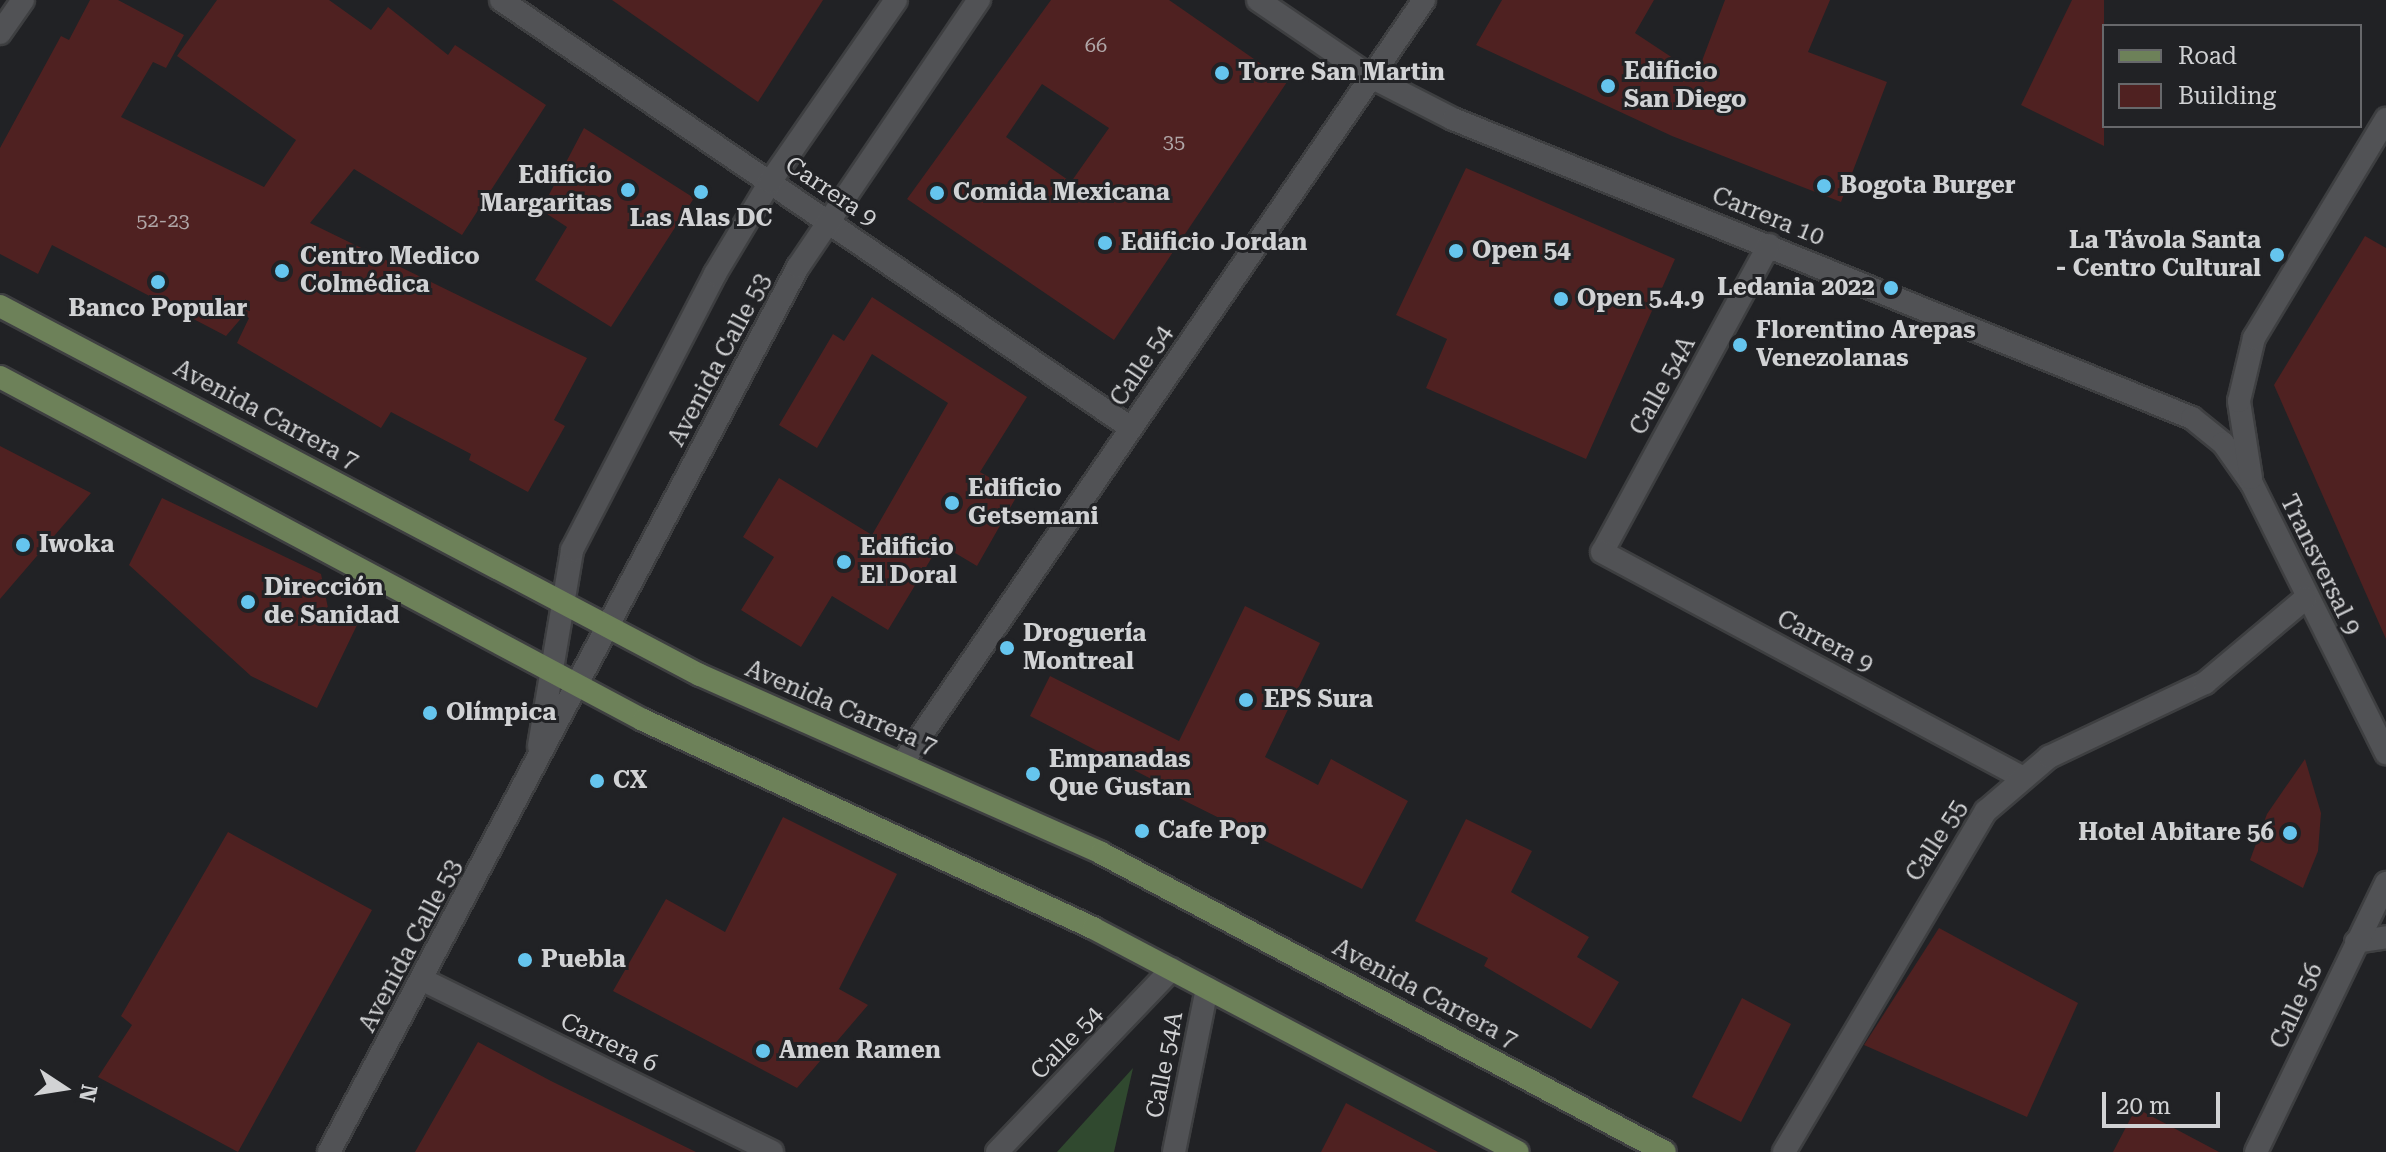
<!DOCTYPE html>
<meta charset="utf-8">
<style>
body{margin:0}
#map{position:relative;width:2386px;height:1152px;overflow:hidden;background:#212225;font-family:"Roboto Serif",serif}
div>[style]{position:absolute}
.green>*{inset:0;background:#30492f}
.building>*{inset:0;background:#4f2121}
.roads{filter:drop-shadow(2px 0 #3e3f41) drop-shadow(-2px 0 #3e3f41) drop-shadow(0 2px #3e3f41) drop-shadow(0 -2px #3e3f41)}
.minor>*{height:22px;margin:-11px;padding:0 11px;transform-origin:11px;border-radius:11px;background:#515255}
.secondary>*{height:22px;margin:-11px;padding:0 11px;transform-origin:11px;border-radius:11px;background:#515255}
.primary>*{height:22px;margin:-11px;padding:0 11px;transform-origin:11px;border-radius:11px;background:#6d8159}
.dots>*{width:22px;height:22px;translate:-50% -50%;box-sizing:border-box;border:4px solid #212225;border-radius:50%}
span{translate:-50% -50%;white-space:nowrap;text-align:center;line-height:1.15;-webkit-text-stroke:6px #212225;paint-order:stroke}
.number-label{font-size:20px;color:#b0a6a7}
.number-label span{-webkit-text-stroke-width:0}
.poi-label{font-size:24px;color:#d1d2d4;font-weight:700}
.left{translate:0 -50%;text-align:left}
.right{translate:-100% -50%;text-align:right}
.street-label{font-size:24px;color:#d1d2d4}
.legend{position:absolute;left:2102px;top:24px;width:260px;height:104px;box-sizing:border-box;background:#212225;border:2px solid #67686b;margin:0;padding:10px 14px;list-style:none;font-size:24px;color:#d1d2d4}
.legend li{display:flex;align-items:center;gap:16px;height:40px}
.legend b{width:40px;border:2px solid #67686b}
.north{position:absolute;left:24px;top:1048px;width:80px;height:80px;-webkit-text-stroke:6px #212225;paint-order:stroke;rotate:102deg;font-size:22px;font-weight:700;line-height:32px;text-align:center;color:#d1d2d4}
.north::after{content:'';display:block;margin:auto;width:28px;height:36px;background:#d1d2d4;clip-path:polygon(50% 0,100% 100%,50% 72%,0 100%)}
.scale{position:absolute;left:2102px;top:1092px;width:118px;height:36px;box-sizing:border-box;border:4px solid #d1d2d4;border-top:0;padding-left:10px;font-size:24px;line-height:28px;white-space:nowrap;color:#d1d2d4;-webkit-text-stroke:6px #212225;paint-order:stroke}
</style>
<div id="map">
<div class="green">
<div style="clip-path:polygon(1133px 1068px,1114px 1152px,1057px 1152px)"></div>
</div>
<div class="building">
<div style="clip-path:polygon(90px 0,118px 0,184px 35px,166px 68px,153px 62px,121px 117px,264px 187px,296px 140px,177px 56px,217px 0,329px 0,371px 30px,388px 7px,448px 55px,455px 45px,546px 105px,462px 235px,354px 169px,310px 223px,587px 358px,554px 420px,565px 426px,528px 492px,469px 460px,471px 454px,391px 412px,381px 428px,237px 343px,249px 318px,244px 315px,226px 336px,52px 245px,38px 274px,0 254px,0 148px,61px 36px,69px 40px)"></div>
<div style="clip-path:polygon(612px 0,823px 0,758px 102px)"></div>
<div style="clip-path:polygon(evenodd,1051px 0,1169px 0,1287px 82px,1114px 340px,907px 199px,1051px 0,1042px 84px,1109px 128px,1071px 182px,1006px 137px,1042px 84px)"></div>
<div style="clip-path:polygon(1502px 0,1654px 0,1635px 33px,1697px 74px,1725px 0,1830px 0,1808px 52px,1887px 82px,1841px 202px,1672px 136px,1476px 45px)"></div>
<div style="clip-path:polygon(2072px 0,2104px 0,2104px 146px,2021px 105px)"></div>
<div style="clip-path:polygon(584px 128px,694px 198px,611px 327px,535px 280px,567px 227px,541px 210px)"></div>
<div style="clip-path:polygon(1466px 168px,1675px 259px,1586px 459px,1426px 388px,1447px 339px,1396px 315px)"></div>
<div style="clip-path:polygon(2365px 236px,2386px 248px,2386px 639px,2274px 385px)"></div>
<div style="clip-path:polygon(872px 297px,1027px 397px,980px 472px,1018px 494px,977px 566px,940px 544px,888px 630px,832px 596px,801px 647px,741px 610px,774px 557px,743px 537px,779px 478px,872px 535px,948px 403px,872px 354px,817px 448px,779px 425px,833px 334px,844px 341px)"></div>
<div style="clip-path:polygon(0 446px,91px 493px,0 599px)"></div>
<div style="clip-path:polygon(162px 498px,321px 574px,328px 608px,358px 623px,317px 708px,251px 676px,129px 565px)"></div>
<div style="clip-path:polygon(1245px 606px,1320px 643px,1265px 757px,1318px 785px,1331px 759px,1408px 801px,1362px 889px,1157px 787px,1159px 783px,1030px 716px,1050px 676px,1179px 741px)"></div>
<div style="clip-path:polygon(2305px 759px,2321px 813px,2318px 851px,2303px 888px,2250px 860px,2267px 814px)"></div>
<div style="clip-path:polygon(783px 817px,897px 874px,839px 989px,868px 1005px,797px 1088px,613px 991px,666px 899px,725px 932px)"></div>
<div style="clip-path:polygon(1466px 819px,1532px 851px,1511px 892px,1589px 937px,1577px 957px,1619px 982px,1591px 1029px,1484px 966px,1488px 958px,1415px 921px)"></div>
<div style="clip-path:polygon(228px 832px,372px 910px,238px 1152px,98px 1077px,132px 1025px,121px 1016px)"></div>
<div style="clip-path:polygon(1939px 928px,2078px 1003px,2027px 1117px,1864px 1045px)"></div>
<div style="clip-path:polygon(1742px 998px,1791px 1024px,1741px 1122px,1692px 1097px)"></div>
<div style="clip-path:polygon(478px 1042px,551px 1081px,696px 1152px,415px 1152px)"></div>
<div style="clip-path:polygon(1346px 1103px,1438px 1152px,1321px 1152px)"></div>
<div style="clip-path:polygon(2136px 1108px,2219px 1152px,2113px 1152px)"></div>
</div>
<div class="roads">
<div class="minor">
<div style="left:501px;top:0;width:762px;rotate:34.19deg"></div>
<div style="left:1258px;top:0;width:137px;rotate:34.3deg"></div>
<div style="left:1371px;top:77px;width:92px;rotate:27.1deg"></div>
<div style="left:1453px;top:119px;width:797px;rotate:22.03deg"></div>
<div style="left:2192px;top:418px;width:40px;rotate:39deg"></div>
<div style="left:2223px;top:443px;width:50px;rotate:54.7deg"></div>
<div style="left:2252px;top:484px;width:301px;rotate:63.5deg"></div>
<div style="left:0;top:33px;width:40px;rotate:-55.1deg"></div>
<div style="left:1769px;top:245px;width:349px;rotate:118.5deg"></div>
<div style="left:1602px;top:552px;width:478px;rotate:28.2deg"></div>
<div style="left:2251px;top:478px;width:78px;rotate:-98.9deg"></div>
<div style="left:2239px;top:401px;width:65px;rotate:-76.6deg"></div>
<div style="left:2254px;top:338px;width:256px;rotate:-58.9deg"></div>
<div style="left:903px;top:762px;width:923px;rotate:-55.64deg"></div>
<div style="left:2356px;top:942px;width:30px;rotate:-9deg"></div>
<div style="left:423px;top:980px;width:389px;rotate:26.2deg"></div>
<div style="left:997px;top:1152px;width:253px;rotate:-46.3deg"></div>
<div style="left:1174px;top:1152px;width:167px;rotate:-78.6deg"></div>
<div style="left:1784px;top:1152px;width:396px;rotate:-59.4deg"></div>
<div style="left:1986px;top:811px;width:83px;rotate:-40.6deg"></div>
<div style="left:2049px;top:757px;width:173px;rotate:-25.4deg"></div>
<div style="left:2205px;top:683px;width:132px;rotate:-40.1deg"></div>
<div style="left:2256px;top:1152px;width:299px;rotate:-64.2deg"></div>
</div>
<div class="secondary">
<div style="left:539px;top:746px;width:199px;rotate:-80.4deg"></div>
<div style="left:572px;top:550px;width:311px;rotate:-62.6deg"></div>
<div style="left:715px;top:274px;width:107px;rotate:-59.1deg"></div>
<div style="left:770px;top:182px;width:221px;rotate:-55.3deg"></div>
<div style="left:329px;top:1152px;width:1002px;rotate:-62.08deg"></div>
<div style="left:798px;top:267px;width:323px;rotate:-55.9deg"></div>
</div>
<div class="primary">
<div style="left:0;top:306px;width:791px;rotate:27.8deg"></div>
<div style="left:700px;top:675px;width:439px;rotate:23.9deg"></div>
<div style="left:1101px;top:853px;width:638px;rotate:27.93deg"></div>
<div style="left:0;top:377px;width:729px;rotate:28.08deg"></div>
<div style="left:643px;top:720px;width:496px;rotate:24.8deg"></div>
<div style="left:1093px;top:928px;width:480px;rotate:27.8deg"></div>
</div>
</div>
<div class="dots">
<div style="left:1222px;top:73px;background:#65c5ee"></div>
<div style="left:1608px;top:86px;background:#65c5ee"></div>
<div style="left:1824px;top:186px;background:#65c5ee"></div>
<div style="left:628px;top:190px;background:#65c5ee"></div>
<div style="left:701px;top:192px;background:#65c5ee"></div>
<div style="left:937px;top:193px;background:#65c5ee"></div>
<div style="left:1105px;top:243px;background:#65c5ee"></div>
<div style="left:1456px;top:251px;background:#65c5ee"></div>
<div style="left:2277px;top:255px;background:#65c5ee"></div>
<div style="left:282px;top:271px;background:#65c5ee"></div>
<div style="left:158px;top:282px;background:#65c5ee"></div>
<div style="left:1891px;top:288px;background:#65c5ee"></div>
<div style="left:1561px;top:299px;background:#65c5ee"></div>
<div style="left:1740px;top:345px;background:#65c5ee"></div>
<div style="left:952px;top:503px;background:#65c5ee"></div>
<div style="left:23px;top:545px;background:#65c5ee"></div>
<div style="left:844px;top:562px;background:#65c5ee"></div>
<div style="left:248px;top:602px;background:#65c5ee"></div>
<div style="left:1007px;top:648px;background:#65c5ee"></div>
<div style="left:1246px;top:700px;background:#65c5ee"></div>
<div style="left:430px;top:713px;background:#65c5ee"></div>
<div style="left:1033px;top:774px;background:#65c5ee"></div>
<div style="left:597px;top:781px;background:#65c5ee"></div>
<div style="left:1142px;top:831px;background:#65c5ee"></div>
<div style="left:2290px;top:833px;background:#65c5ee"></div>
<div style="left:525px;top:960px;background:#65c5ee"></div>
<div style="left:763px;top:1051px;background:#65c5ee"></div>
</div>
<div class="number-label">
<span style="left:1096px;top:45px">66</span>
<span style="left:1174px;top:141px">35</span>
<span style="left:163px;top:220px">52-23</span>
</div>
<div class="poi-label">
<span class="left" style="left:1624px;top:86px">Edificio<br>San Diego</span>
<span class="left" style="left:1238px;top:73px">Torre San Martin</span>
<span class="right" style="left:612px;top:190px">Edificio<br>Margaritas</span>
<span class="left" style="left:1840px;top:186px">Bogota Burger</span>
<span class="left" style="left:953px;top:193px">Comida Mexicana</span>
<span style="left:701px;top:219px">Las Alas DC</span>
<span class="right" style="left:2261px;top:255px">La Távola Santa<br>- Centro Cultural</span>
<span class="left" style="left:1121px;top:243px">Edificio Jordan</span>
<span class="left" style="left:1472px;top:251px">Open 54</span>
<span class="left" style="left:300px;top:271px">Centro Medico<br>Colmédica</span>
<span class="right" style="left:1875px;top:288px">Ledania 2022</span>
<span class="left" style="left:1577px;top:299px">Open 5.4.9</span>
<span style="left:158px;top:309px">Banco Popular</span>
<span class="left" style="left:1756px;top:345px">Florentino Arepas<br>Venezolanas</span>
<span class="left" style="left:968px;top:503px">Edificio<br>Getsemani</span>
<span class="left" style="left:39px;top:545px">Iwoka</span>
<span class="left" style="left:860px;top:562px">Edificio<br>El Doral</span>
<span class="left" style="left:264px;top:602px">Dirección<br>de Sanidad</span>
<span class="left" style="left:1023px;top:648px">Droguería<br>Montreal</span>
<span class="left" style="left:1264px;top:700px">EPS Sura</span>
<span class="left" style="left:446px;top:713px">Olímpica</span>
<span class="left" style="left:1049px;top:774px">Empanadas<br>Que Gustan</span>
<span class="left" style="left:613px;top:781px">CX</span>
<span class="left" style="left:1158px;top:831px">Cafe Pop</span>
<span class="right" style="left:2274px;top:833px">Hotel Abitare 56</span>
<span class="left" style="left:541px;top:960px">Puebla</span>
<span class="left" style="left:779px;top:1051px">Amen Ramen</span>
</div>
<div class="street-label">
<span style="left:831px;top:192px;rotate:34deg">Carrera 9</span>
<span style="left:1768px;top:217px;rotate:22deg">Carrera 10</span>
<span style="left:720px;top:360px;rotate:-62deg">Avenida Calle 53</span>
<span style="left:1142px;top:366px;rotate:-56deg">Calle 54</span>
<span style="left:1663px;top:386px;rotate:-61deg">Calle 54A</span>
<span style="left:266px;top:415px;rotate:28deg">Avenida Carrera 7</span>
<span style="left:2320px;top:565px;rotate:64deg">Transversal 9</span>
<span style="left:1825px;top:642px;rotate:28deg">Carrera 9</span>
<span style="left:841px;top:708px;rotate:23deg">Avenida Carrera 7</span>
<span style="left:1937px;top:841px;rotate:-57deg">Calle 55</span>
<span style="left:411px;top:946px;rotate:-62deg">Avenida Calle 53</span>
<span style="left:1425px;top:994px;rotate:28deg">Avenida Carrera 7</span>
<span style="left:2297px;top:1006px;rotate:-65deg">Calle 56</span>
<span style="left:609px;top:1043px;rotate:26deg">Carrera 6</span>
<span style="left:1067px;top:1043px;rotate:-46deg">Calle 54</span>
<span style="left:1165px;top:1065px;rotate:-79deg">Calle 54A</span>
</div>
<ul class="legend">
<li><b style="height:10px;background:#6d8159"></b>Road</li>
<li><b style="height:22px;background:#4f2121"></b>Building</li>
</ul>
<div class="north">N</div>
<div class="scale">20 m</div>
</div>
